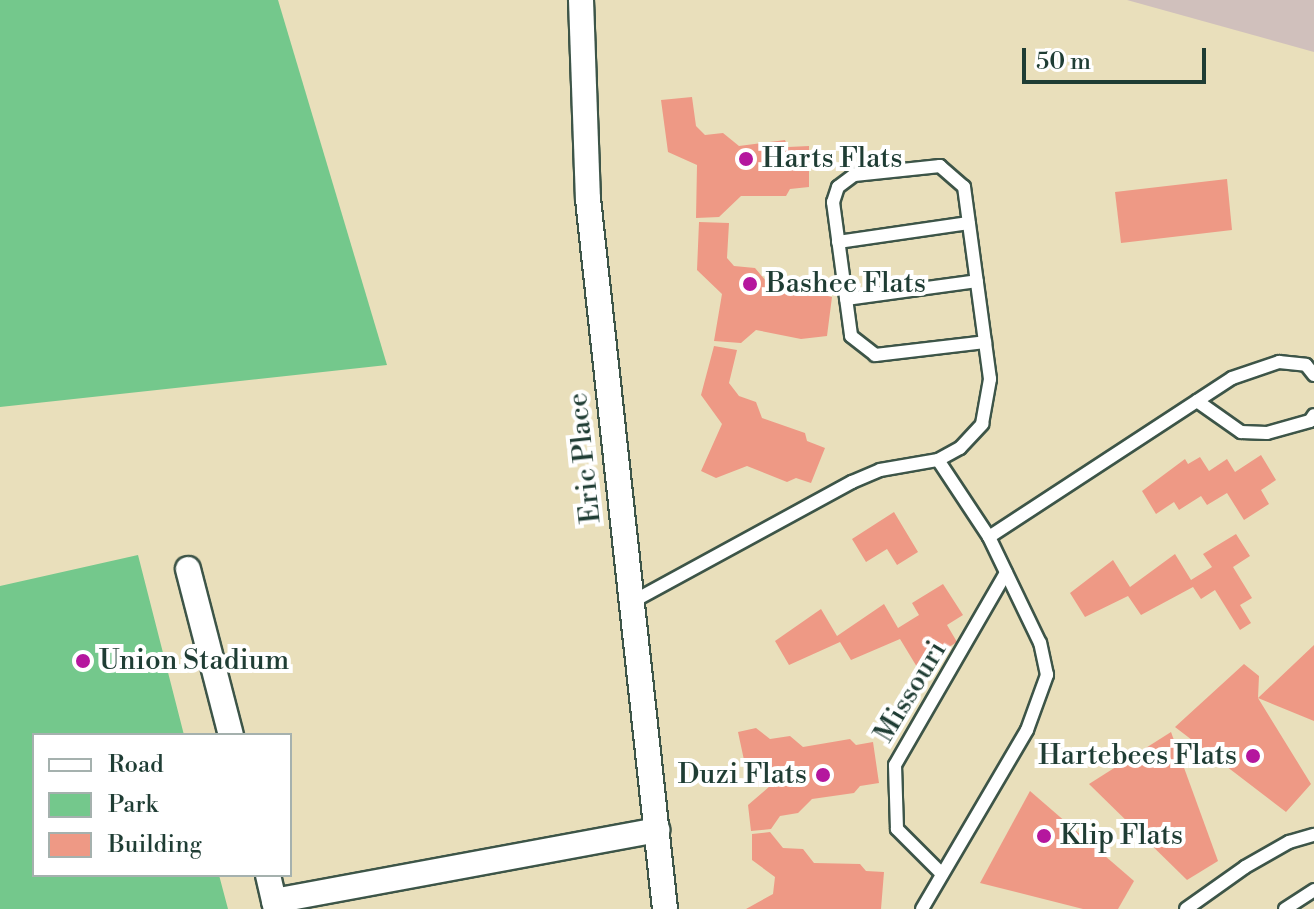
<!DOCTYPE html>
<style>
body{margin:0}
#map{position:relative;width:1314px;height:909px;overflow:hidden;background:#e9dfbb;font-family:"Libre Bodoni",serif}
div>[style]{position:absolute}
.industrial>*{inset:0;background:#d0c0bc}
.green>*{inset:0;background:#74c88c}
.building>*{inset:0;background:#ee9985}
.roads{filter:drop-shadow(2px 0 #3d5548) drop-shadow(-2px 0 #3d5548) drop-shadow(0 2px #3d5548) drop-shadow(0 -2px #3d5548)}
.service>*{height:12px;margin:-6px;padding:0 6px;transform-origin:6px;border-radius:6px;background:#fff}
.minor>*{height:24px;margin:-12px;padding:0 12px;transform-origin:12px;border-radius:12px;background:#fff}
.dots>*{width:22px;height:22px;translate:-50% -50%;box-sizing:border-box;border:4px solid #fff;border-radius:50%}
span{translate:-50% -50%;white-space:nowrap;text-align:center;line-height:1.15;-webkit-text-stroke:8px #fff;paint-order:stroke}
.poi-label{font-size:28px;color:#1f3d34}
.left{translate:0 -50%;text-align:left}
.right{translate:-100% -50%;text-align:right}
.street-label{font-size:28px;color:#1f3d34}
.legend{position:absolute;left:32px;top:733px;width:260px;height:144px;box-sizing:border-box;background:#fff;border:2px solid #a5b1ae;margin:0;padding:10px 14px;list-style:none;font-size:24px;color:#1f3d34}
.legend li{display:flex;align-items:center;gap:16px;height:40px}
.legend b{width:40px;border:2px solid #a5b1ae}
.scale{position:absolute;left:1022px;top:48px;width:184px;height:36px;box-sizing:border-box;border:4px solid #1f3d34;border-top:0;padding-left:10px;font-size:24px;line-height:28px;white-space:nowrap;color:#1f3d34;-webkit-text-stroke:6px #fff;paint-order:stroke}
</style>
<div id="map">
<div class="industrial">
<div style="clip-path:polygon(1127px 0,1314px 0,1314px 52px)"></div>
</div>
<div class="green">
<div style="clip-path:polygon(0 0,278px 0,387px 365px,0 407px)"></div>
<div style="clip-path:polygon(138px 555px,184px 735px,34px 735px,34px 875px,219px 875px,228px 909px,0 909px,0 586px)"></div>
</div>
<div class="building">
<div style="clip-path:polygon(692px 97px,696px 126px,705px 135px,723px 133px,739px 146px,785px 140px,788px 147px,809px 146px,809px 187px,790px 189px,786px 196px,741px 196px,719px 217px,696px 218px,697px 165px,668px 152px,661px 100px)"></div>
<div style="clip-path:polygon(1227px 179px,1232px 230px,1121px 243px,1115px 192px)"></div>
<div style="clip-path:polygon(699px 222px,729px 223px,727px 258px,734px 266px,755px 268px,766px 281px,832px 297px,827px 336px,801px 339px,756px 330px,741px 343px,714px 341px,722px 294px,697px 270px)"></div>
<div style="clip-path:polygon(714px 346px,737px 350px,729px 383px,739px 396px,756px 402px,762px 418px,805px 433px,807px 441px,825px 448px,811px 483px,796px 478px,787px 482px,747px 466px,716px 478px,701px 471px,722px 424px,701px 395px)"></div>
<div style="clip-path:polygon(1261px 455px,1276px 480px,1261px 490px,1269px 504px,1244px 520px,1227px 493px,1207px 505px,1201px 496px,1179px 510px,1174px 502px,1156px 514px,1142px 491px,1185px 459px,1188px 464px,1200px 457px,1209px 471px,1227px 459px,1235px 472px)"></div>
<div style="clip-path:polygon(894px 512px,918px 552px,897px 565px,887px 549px,866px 562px,852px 539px)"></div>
<div style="clip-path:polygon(1236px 534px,1250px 556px,1233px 567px,1252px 598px,1240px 605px,1251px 623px,1240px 630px,1215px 590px,1201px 599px,1193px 587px,1141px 615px,1128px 596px,1085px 617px,1070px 593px,1113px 560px,1130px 587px,1175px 554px,1191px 580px,1212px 567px,1203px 554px)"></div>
<div style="clip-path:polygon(943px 584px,963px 615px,947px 625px,957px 642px,917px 667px,900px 639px,851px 660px,840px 642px,789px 665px,775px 641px,821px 609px,837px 636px,884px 604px,898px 628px,919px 615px,912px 603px)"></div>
<div style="clip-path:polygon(1314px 645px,1314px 721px,1258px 698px,1311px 784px,1286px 812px,1175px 727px,1244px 664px,1259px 676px,1258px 698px)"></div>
<div style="clip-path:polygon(756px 728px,770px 739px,790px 736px,803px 747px,850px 739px,856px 745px,873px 742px,879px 783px,860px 786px,854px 793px,812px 799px,798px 813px,780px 816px,771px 829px,751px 831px,748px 805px,770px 786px,768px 768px,744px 760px,738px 732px)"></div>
<div style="clip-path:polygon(1171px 732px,1218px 861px,1187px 880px,1089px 784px)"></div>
<div style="clip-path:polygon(1030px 791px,1134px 881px,1118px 909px,1083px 909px,980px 883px)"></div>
<div style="clip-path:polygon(770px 832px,783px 848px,803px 849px,814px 863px,860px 864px,866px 871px,884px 872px,881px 909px,746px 909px,773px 894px,775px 877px,752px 860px,752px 834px)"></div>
</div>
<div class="roads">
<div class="service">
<div style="left:838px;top:242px;width:132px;rotate:-8.3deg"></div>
<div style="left:846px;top:299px;width:132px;rotate:-7.8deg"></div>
<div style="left:1197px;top:401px;width:54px;rotate:35.2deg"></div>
<div style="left:1241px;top:432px;width:26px;rotate:2deg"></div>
<div style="left:1267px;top:433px;width:45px;rotate:-15.6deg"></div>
<div style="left:1310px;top:421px;width:7px;rotate:-56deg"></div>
<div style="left:989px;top:537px;width:290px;rotate:-33.2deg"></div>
<div style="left:1232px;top:378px;width:50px;rotate:-18.8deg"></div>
<div style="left:1279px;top:362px;width:27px;rotate:6deg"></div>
<div style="left:1306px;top:365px;width:13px;rotate:51deg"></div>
<div style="left:630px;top:603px;width:253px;rotate:-28.6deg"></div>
<div style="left:852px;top:482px;width:30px;rotate:-23deg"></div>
<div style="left:880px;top:470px;width:59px;rotate:-9.8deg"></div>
<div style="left:938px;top:460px;width:25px;rotate:-29deg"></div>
<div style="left:960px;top:448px;width:33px;rotate:-47deg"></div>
<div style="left:982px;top:424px;width:46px;rotate:-79.9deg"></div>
<div style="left:990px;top:379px;width:194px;rotate:-97.7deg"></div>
<div style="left:964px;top:187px;width:32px;rotate:-139deg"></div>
<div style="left:940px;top:166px;width:86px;rotate:174deg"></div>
<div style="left:854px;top:175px;width:20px;rotate:143deg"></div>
<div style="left:838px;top:187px;width:16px;rotate:108deg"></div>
<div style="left:833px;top:202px;width:135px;rotate:82.3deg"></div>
<div style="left:851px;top:336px;width:31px;rotate:38deg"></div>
<div style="left:875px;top:355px;width:111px;rotate:-6.7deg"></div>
<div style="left:942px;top:874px;width:64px;rotate:-135deg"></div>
<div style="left:897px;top:829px;width:64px;rotate:-91.8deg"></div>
<div style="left:895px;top:765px;width:222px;rotate:-60deg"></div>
<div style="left:922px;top:909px;width:208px;rotate:-59.6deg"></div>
<div style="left:1027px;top:730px;width:59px;rotate:-70deg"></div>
<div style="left:1047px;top:675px;width:33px;rotate:-102deg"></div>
<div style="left:1040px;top:643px;width:118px;rotate:-115.7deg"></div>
<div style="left:989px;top:537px;width:92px;rotate:-123.5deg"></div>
<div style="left:1186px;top:909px;width:72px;rotate:-35.4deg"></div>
<div style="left:1245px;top:867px;width:51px;rotate:-29.6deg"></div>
<div style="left:1289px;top:842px;width:26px;rotate:-16deg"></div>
<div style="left:1285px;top:909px;width:35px;rotate:-33deg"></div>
</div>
<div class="minor">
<div style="left:581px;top:0;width:199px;rotate:88deg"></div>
<div style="left:588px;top:199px;width:714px;rotate:83.81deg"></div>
<div style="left:188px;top:569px;width:171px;rotate:75.5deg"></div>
<div style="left:268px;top:875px;width:35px;rotate:77deg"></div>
<div style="left:274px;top:901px;width:390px;rotate:-10.5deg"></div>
</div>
</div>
<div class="dots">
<div style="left:746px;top:159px;background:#b5179e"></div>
<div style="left:750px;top:284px;background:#b5179e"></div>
<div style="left:83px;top:661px;background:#b5179e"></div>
<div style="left:1253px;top:756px;background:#b5179e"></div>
<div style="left:823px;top:775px;background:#b5179e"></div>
<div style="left:1044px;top:836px;background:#b5179e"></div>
</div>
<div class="poi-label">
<span class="left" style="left:762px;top:159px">Harts Flats</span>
<span class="left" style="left:766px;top:284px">Bashee Flats</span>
<span class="left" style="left:99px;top:661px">Union Stadium</span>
<span class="right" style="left:1237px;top:756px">Hartebees Flats</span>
<span class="right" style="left:807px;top:775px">Duzi Flats</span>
<span class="left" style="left:1060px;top:836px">Klip Flats</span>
</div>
<div class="street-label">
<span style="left:585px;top:458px;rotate:-96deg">Eric Place</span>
<span style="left:911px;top:692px;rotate:-59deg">Missouri</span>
</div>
<ul class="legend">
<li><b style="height:10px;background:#fff"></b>Road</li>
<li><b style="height:22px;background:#74c88c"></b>Park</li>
<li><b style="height:22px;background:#ee9985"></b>Building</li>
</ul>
<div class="scale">50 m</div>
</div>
